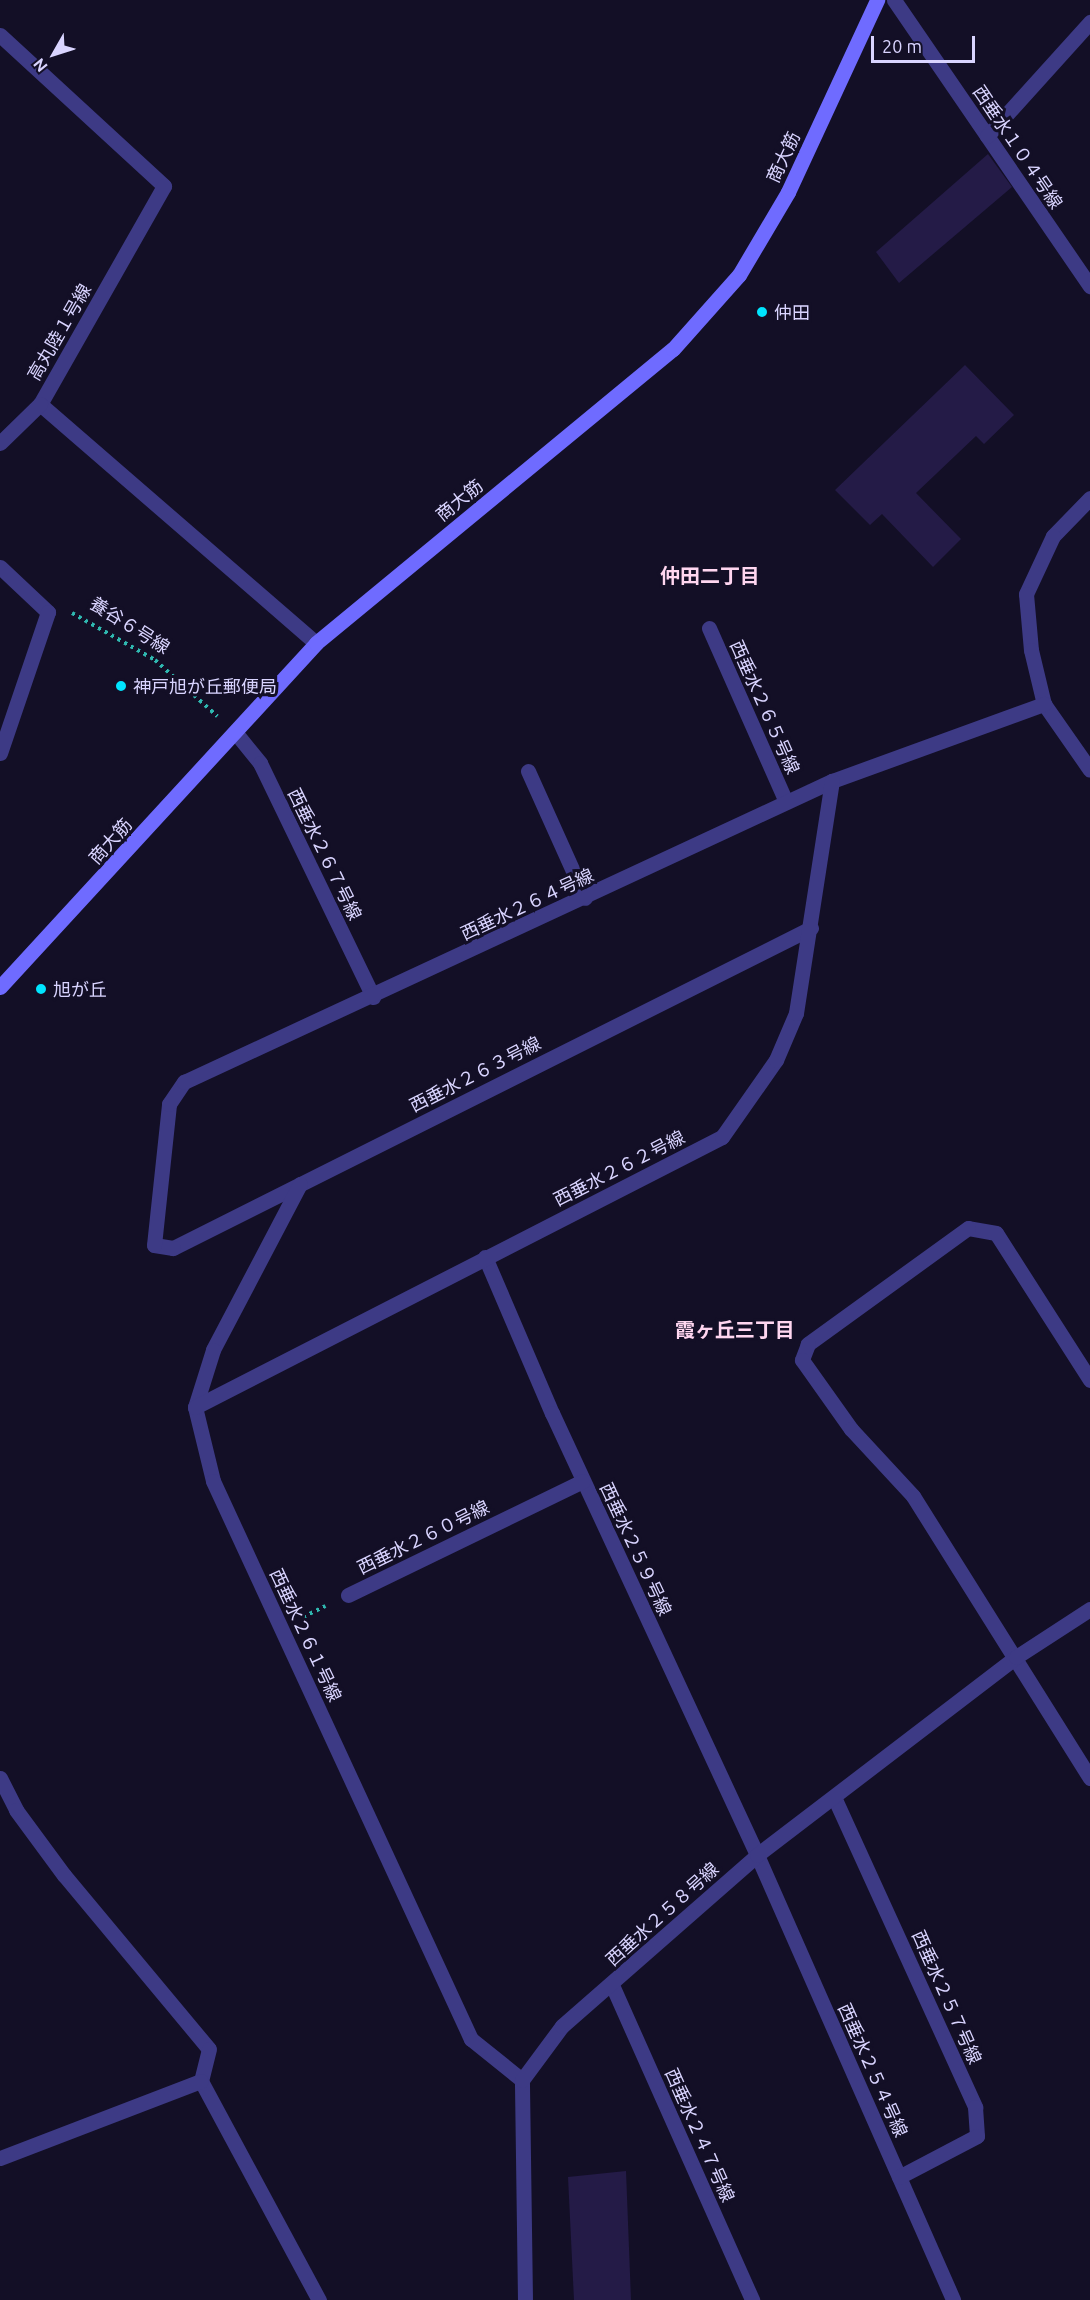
<!DOCTYPE html>
<meta charset="utf-8">
<style>
body{margin:0}
#map{position:relative;width:1090px;height:2300px;overflow:hidden;background:#130f26;font-family:Ubuntu,"Noto Sans JP",sans-serif}
div>[style]{position:absolute}
.building>*{inset:0;background:#241b47}
.path>*{height:4px;margin-top:-2px;transform-origin:0;background:repeating-linear-gradient(90deg,#2fb8b0 0 3px,transparent 0 7.5px)}
.street>*{height:15px;margin:-7.5px;padding:0 7.5px;transform-origin:7.5px;border-radius:7.5px;background:#3d3a85}
.secondary>*{height:15px;margin:-7.5px;padding:0 7.5px;transform-origin:7.5px;border-radius:7.5px;background:#6f6bff}
.dots>*{width:16px;height:16px;translate:-50% -50%;box-sizing:border-box;border:3px solid #130f26;border-radius:50%}
span{translate:-50% -50%;white-space:nowrap;text-align:center;line-height:1.15;-webkit-text-stroke:6px #130f26;paint-order:stroke}
.street-label{font-size:18px;color:#d9d4ff}
.poi-label{font-size:18px;color:#d9d4ff}
.left{translate:0 -50%;text-align:left}
.neighbourhood-label{font-size:20px;color:#ffd6f0;font-weight:700}
.north{position:absolute;left:24px;top:24px;width:60px;height:60px;-webkit-text-stroke:4px #130f26;paint-order:stroke;rotate:231deg;font-size:16px;font-weight:700;line-height:24px;text-align:center;color:#d9d4ff}
.north::after{content:'';display:block;margin:auto;width:21px;height:27px;background:#d9d4ff;clip-path:polygon(50% 0,100% 100%,50% 72%,0 100%)}
.scale{position:absolute;left:871px;top:36px;width:104px;height:27px;box-sizing:border-box;border:3px solid #d9d4ff;border-top:0;padding-left:8px;font-size:18px;line-height:21px;white-space:nowrap;color:#d9d4ff;-webkit-text-stroke:4px #130f26;paint-order:stroke}
</style>
<div id="map">
<div class="building">
<div style="clip-path:polygon(988px 154px,1012px 187px,899px 283px,876px 252px)"></div>
<div style="clip-path:polygon(965px 365px,1014px 415px,984px 444px,976px 436px,916px 493px,961px 539px,933px 567px,882px 514px,870px 525px,835px 490px)"></div>
<div style="clip-path:polygon(626px 2171px,631px 2300px,574px 2300px,568px 2177px)"></div>
</div>
<div class="path">
<div style="left:72px;top:613px;width:95px;rotate:29.5deg"></div>
<div style="left:155px;top:660px;width:84px;rotate:42.1deg"></div>
<div style="left:303px;top:1617px;width:25px;rotate:-26deg"></div>
</div>
<div class="street">
<div style="left:894px;top:0;width:347px;rotate:55.6deg"></div>
<div style="left:0;top:35px;width:223px;rotate:42.6deg"></div>
<div style="left:164px;top:186px;width:251px;rotate:119.6deg"></div>
<div style="left:40px;top:404px;width:365px;rotate:40.9deg"></div>
<div style="left:987px;top:136px;width:154px;rotate:-47.9deg"></div>
<div style="left:0;top:443px;width:56px;rotate:-44.3deg"></div>
<div style="left:1090px;top:498px;width:53px;rotate:134.2deg"></div>
<div style="left:1053px;top:536px;width:64px;rotate:115deg"></div>
<div style="left:1026px;top:594px;width:56px;rotate:84.9deg"></div>
<div style="left:1031px;top:650px;width:56px;rotate:76.5deg"></div>
<div style="left:1044px;top:704px;width:80px;rotate:55.1deg"></div>
<div style="left:0;top:567px;width:66px;rotate:43.2deg"></div>
<div style="left:48px;top:612px;width:149px;rotate:108.8deg"></div>
<div style="left:709px;top:628px;width:190px;rotate:66.1deg"></div>
<div style="left:235px;top:732px;width:40px;rotate:51deg"></div>
<div style="left:260px;top:763px;width:260px;rotate:64.2deg"></div>
<div style="left:528px;top:771px;width:139px;rotate:65.8deg"></div>
<div style="left:811px;top:928px;width:714px;rotate:153.36deg"></div>
<div style="left:173px;top:1248px;width:19px;rotate:-171deg"></div>
<div style="left:154px;top:1245px;width:142px;rotate:-83.9deg"></div>
<div style="left:169px;top:1104px;width:27px;rotate:-56deg"></div>
<div style="left:184px;top:1082px;width:714px;rotate:-24.92deg"></div>
<div style="left:832px;top:781px;width:226px;rotate:-20deg"></div>
<div style="left:300px;top:1184px;width:187px;rotate:117.7deg"></div>
<div style="left:213px;top:1350px;width:60px;rotate:107.5deg"></div>
<div style="left:195px;top:1407px;width:76px;rotate:76.3deg"></div>
<div style="left:213px;top:1481px;width:615px;rotate:65.19deg"></div>
<div style="left:471px;top:2039px;width:65px;rotate:38.8deg"></div>
<div style="left:485px;top:1257px;width:170px;rotate:66.8deg"></div>
<div style="left:552px;top:1413px;width:487px;rotate:65.1deg"></div>
<div style="left:757px;top:1855px;width:486px;rotate:66.2deg"></div>
<div style="left:1090px;top:1380px;width:174px;rotate:-122.6deg"></div>
<div style="left:996px;top:1233px;width:28px;rotate:-170deg"></div>
<div style="left:968px;top:1228px;width:198px;rotate:144.1deg"></div>
<div style="left:808px;top:1344px;width:17px;rotate:111deg"></div>
<div style="left:802px;top:1360px;width:85px;rotate:54.6deg"></div>
<div style="left:851px;top:1429px;width:91px;rotate:47.2deg"></div>
<div style="left:913px;top:1496px;width:333px;rotate:57.9deg"></div>
<div style="left:195px;top:1407px;width:592px;rotate:-27.13deg"></div>
<div style="left:722px;top:1137px;width:94px;rotate:-55deg"></div>
<div style="left:776px;top:1060px;width:51px;rotate:-66.9deg"></div>
<div style="left:796px;top:1013px;width:235px;rotate:-81.2deg"></div>
<div style="left:348px;top:1595px;width:261px;rotate:-25.9deg"></div>
<div style="left:0;top:1778px;width:36px;rotate:63deg"></div>
<div style="left:16px;top:1810px;width:81px;rotate:53.6deg"></div>
<div style="left:64px;top:1875px;width:226px;rotate:50.2deg"></div>
<div style="left:209px;top:2049px;width:33px;rotate:104deg"></div>
<div style="left:201px;top:2081px;width:249px;rotate:61.7deg"></div>
<div style="left:834px;top:1797px;width:341px;rotate:65.5deg"></div>
<div style="left:975px;top:2107px;width:29px;rotate:86deg"></div>
<div style="left:977px;top:2136px;width:88px;rotate:152.3deg"></div>
<div style="left:612px;top:1985px;width:345px;rotate:66deg"></div>
<div style="left:0;top:2158px;width:215px;rotate:-21deg"></div>
<div style="left:525px;top:2300px;width:220px;rotate:-90.8deg"></div>
<div style="left:522px;top:2080px;width:67px;rotate:-53.5deg"></div>
<div style="left:562px;top:2026px;width:259px;rotate:-41.2deg"></div>
<div style="left:757px;top:1855px;width:326px;rotate:-37.4deg"></div>
<div style="left:1016px;top:1657px;width:88px;rotate:-33deg"></div>
</div>
<div class="secondary">
<div style="left:0;top:987px;width:467px;rotate:-47.4deg"></div>
<div style="left:316px;top:643px;width:462px;rotate:-39.5deg"></div>
<div style="left:673px;top:349px;width:99px;rotate:-48.3deg"></div>
<div style="left:739px;top:275px;width:96px;rotate:-59.4deg"></div>
<div style="left:788px;top:192px;width:212px;rotate:-65.1deg"></div>
</div>
<div class="dots">
<div style="left:762px;top:312px;background:#00e5ff"></div>
<div style="left:121px;top:686px;background:#00e5ff"></div>
<div style="left:41px;top:989px;background:#00e5ff"></div>
</div>
<div class="street-label">
<span style="left:1018px;top:147px;rotate:56deg">西垂水１０４号線</span>
<span style="left:783px;top:157px;rotate:-65deg">商大筋</span>
<span style="left:59px;top:332px;rotate:-60deg">高丸陸１号線</span>
<span style="left:459px;top:500px;rotate:-39deg">商大筋</span>
<span style="left:130px;top:625px;rotate:32deg">養谷６号線</span>
<span style="left:765px;top:707px;rotate:66deg">西垂水２６５号線</span>
<span style="left:110px;top:841px;rotate:-48deg">商大筋</span>
<span style="left:325px;top:854px;rotate:64deg">西垂水２６７号線</span>
<span style="left:527px;top:904px;rotate:-25deg">西垂水２６４号線</span>
<span style="left:475px;top:1074px;rotate:-27deg">西垂水２６３号線</span>
<span style="left:619px;top:1168px;rotate:-27deg">西垂水２６２号線</span>
<span style="left:423px;top:1537px;rotate:-26deg">西垂水２６０号線</span>
<span style="left:636px;top:1549px;rotate:65deg">西垂水２５９号線</span>
<span style="left:306px;top:1635px;rotate:65deg">西垂水２６１号線</span>
<span style="left:662px;top:1914px;rotate:-42deg">西垂水２５８号線</span>
<span style="left:947px;top:1997px;rotate:66deg">西垂水２５７号線</span>
<span style="left:873px;top:2070px;rotate:66deg">西垂水２５４号線</span>
<span style="left:700px;top:2135px;rotate:66deg">西垂水２４７号線</span>
</div>
<div class="poi-label">
<span class="left" style="left:774px;top:312px">仲田</span>
<span class="left" style="left:133px;top:686px">神戸旭が丘郵便局</span>
<span class="left" style="left:53px;top:989px">旭が丘</span>
</div>
<div class="neighbourhood-label">
<span style="left:710px;top:575px">仲田二丁目</span>
<span style="left:735px;top:1329px">霞ヶ丘三丁目</span>
</div>
<div class="north">N</div>
<div class="scale">20 m</div>
</div>
